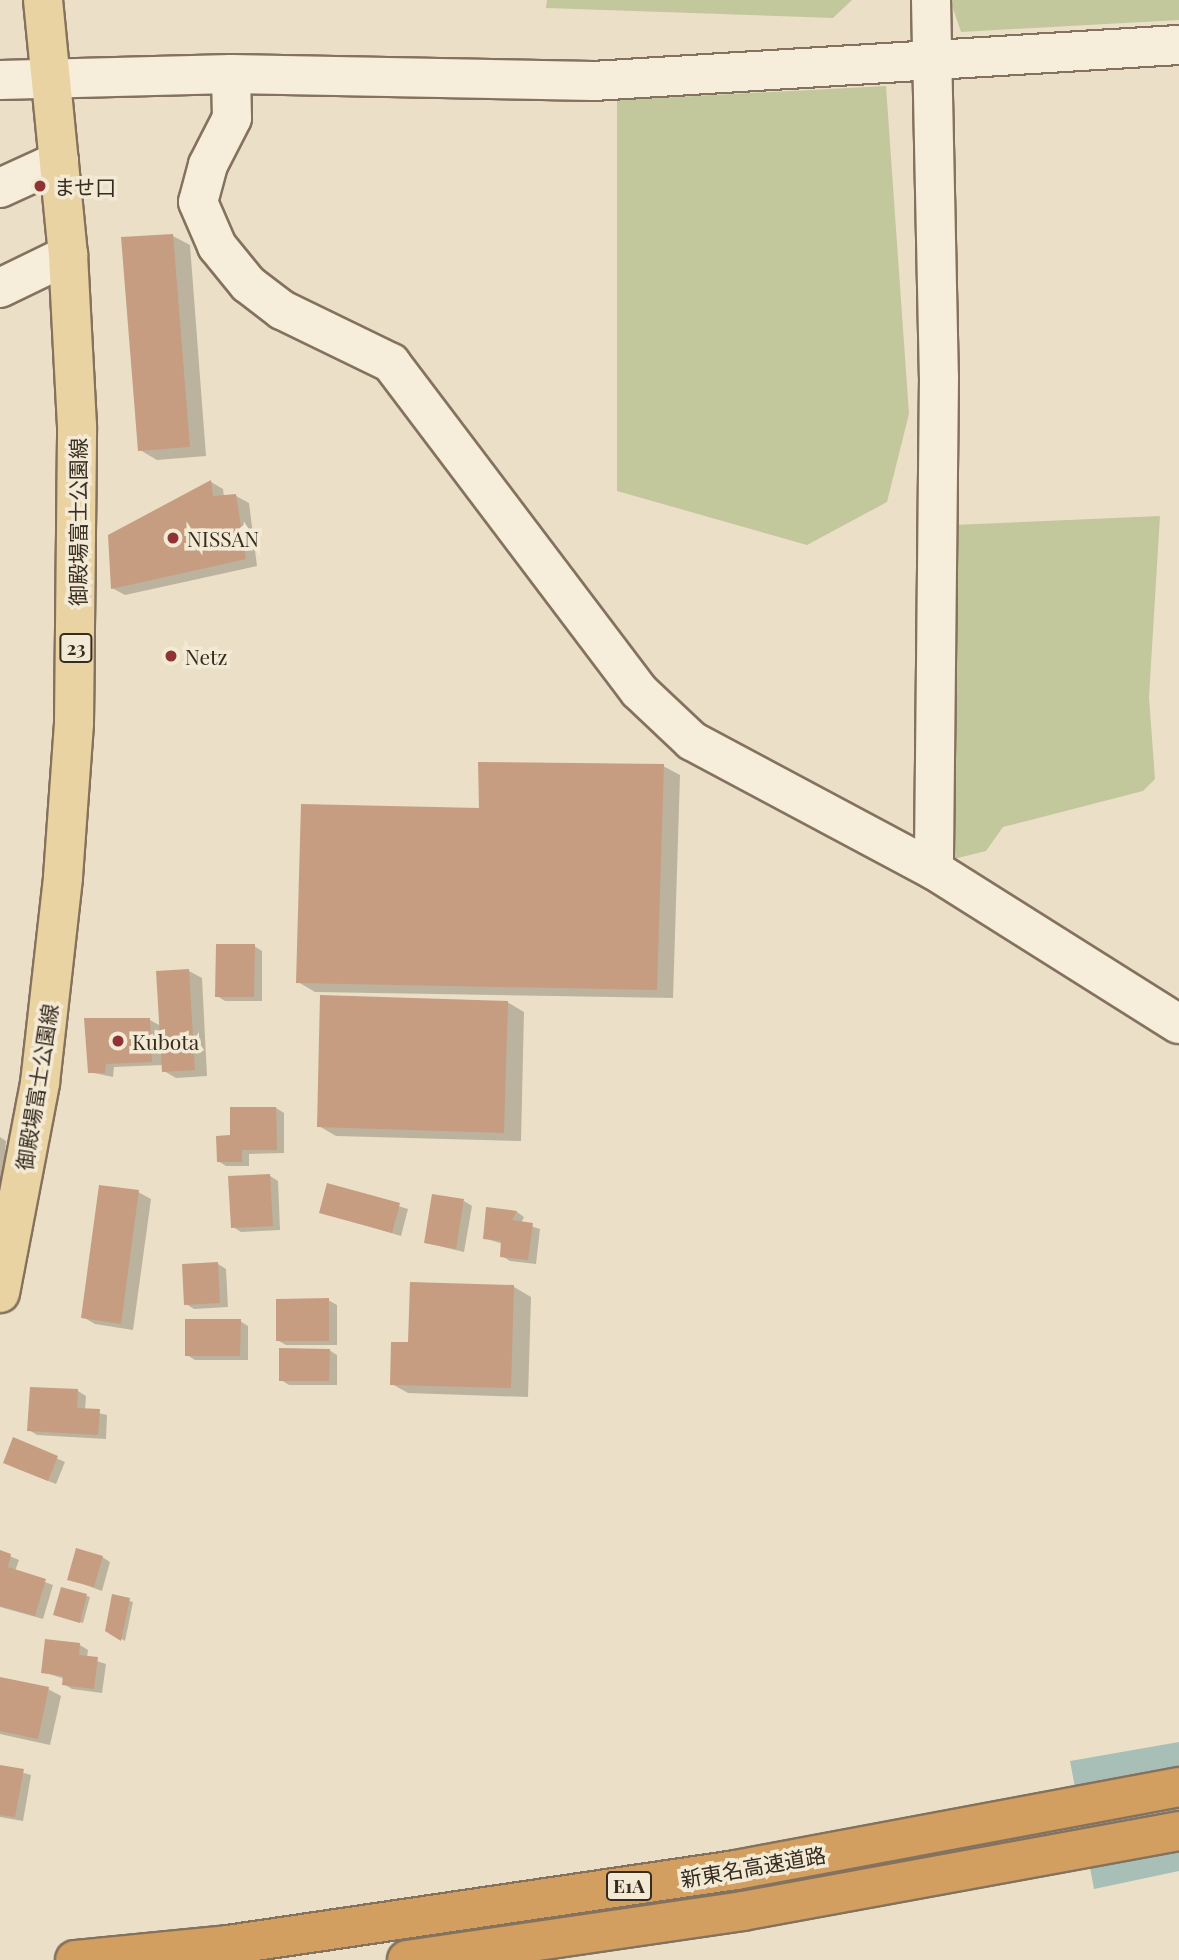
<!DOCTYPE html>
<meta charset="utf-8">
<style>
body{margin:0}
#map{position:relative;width:1179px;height:1960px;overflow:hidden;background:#ebe0c7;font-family:"Playfair Display","Noto Sans JP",serif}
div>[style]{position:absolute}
.green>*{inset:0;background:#c3c89c}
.water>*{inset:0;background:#a8bfb8}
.shadow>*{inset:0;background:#0003}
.building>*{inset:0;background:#c69d80}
.roads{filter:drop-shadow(2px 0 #85725e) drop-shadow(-2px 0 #85725e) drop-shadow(0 2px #85725e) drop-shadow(0 -2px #85725e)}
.minor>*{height:38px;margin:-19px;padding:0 19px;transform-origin:19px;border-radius:19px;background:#f6edda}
.major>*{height:38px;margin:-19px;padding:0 19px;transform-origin:19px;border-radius:19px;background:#ead3a3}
.highway>*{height:38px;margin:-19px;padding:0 19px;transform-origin:19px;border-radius:19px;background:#d29f60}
.dots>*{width:19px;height:19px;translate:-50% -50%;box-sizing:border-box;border:4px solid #f3ead6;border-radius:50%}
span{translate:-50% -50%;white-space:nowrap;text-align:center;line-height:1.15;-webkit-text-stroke:7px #f3ead6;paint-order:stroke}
.shield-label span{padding:2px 5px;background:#f3ead6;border:2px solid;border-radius:5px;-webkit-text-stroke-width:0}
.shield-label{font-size:19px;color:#372b20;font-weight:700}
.poi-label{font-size:21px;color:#372b20}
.left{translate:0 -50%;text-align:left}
.street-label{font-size:21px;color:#372b20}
</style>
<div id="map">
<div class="green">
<div style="clip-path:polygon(547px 0,852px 0,833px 18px,546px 8px)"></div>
<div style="clip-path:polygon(950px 0,1179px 0,1179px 20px,961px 32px)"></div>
<div style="clip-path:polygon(886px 86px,909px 414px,887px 502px,807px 545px,617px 491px,617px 100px)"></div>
<div style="clip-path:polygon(1160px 516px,1149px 697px,1155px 779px,1143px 791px,1003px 827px,986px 851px,950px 860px,953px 525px)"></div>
</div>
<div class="water">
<div style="clip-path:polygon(1179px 1742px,1179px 1871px,1094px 1889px,1070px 1761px)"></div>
</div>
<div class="shadow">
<div style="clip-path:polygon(173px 236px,190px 245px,206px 456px,157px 460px,140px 450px)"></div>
<div style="clip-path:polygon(211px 482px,223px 489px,224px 497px,236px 496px,249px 503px,257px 566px,125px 595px,112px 588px)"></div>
<div style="clip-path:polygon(663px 766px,680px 775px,673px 998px,315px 992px,298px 982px,481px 809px)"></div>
<div style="clip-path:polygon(254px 946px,262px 951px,262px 1001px,225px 1001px,217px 996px)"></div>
<div style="clip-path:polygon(189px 971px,202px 978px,207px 1076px,176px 1078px,164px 1071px,163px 1065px,114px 1067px,113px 1077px,89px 1072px,150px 1020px,161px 1026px)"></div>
<div style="clip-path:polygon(507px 1002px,524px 1012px,521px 1141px,336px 1136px,319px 1126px)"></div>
<div style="clip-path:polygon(276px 1108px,284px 1113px,284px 1153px,249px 1154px,249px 1166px,226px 1166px,218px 1161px,232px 1137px)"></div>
<div style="clip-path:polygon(0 1137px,6px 1141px,3px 1179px,0 1179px)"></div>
<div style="clip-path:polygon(270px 1176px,278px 1181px,280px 1230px,241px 1232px,233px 1227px)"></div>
<div style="clip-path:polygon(328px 1185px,408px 1209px,401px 1236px,321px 1212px)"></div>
<div style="clip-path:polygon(138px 1192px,151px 1199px,133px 1330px,95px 1324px,83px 1317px)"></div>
<div style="clip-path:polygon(464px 1201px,472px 1206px,464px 1252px,426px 1243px)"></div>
<div style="clip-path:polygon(487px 1209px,517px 1212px,524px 1217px,521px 1223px,540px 1229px,536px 1264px,510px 1261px,502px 1256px,503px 1244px,484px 1238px)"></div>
<div style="clip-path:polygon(218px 1264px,226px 1269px,228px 1307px,194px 1309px,186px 1304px)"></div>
<div style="clip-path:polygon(514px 1287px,531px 1297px,528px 1397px,408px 1393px,392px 1384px,410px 1344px)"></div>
<div style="clip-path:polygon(328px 1300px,337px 1305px,337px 1345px,286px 1345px,277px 1340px)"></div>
<div style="clip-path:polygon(240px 1321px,248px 1326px,248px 1360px,195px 1360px,187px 1355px)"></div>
<div style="clip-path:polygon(329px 1350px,337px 1355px,337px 1385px,289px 1385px,281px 1380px)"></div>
<div style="clip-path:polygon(78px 1391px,86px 1396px,85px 1410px,107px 1415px,106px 1439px,37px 1435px,29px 1430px)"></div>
<div style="clip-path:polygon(14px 1440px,65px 1462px,56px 1484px,13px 1467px)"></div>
<div style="clip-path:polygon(0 1552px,19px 1560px,15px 1571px,53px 1585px,43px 1619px,0 1607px)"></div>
<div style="clip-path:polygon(102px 1557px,110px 1562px,102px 1591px,69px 1579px)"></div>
<div style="clip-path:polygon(62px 1589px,90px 1597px,83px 1623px,59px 1616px)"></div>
<div style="clip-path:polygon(114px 1596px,133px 1602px,125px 1641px,107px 1630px)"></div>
<div style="clip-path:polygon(80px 1645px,88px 1650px,87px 1658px,106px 1664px,102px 1693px,72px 1689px,64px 1684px,65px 1679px,43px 1672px)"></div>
<div style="clip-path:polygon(0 1679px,48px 1689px,61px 1696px,50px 1745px,0 1734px)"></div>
<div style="clip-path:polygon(0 1766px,31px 1775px,23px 1821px,0 1817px)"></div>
</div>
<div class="building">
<div style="clip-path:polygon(173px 234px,190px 447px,138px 451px,121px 237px)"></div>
<div style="clip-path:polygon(211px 480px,213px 496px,236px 494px,246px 559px,111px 589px,108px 535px)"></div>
<div style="clip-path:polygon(478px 762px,664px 764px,657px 990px,296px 983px,301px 804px,479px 808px)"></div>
<div style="clip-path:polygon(216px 944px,255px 944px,254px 997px,215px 997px)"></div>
<div style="clip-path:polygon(189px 969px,195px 1070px,162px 1072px,156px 971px)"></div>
<div style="clip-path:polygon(320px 995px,508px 1001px,504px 1133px,317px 1127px)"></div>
<div style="clip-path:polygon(84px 1018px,150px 1018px,152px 1062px,106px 1064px,105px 1073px,88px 1073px)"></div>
<div style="clip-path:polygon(230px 1107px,276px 1107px,277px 1150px,242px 1150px,242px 1162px,217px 1162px,216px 1136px,230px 1135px)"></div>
<div style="clip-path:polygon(270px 1174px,273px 1226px,231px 1228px,228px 1176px)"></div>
<div style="clip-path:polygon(327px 1183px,400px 1203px,392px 1233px,319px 1213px)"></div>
<div style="clip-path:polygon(99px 1185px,139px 1190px,121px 1324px,81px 1318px)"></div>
<div style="clip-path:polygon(432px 1194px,464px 1199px,456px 1249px,424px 1243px)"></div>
<div style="clip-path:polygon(486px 1207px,517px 1211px,512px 1220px,533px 1223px,528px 1260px,500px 1257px,501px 1241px,483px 1239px)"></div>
<div style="clip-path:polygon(218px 1262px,220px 1303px,184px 1305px,182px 1264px)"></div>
<div style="clip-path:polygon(410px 1282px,514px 1285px,511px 1388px,390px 1385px,391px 1342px,408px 1342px)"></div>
<div style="clip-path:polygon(329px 1298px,329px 1341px,276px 1341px,276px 1299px)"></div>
<div style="clip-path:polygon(185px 1319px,241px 1319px,240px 1356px,185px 1356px)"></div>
<div style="clip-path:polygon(279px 1348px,330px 1349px,329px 1381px,279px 1381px)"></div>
<div style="clip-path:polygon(30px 1387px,78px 1389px,77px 1408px,100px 1409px,98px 1435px,27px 1431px)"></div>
<div style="clip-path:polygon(13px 1437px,58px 1456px,48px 1481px,3px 1463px)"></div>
<div style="clip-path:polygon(76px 1548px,103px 1556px,94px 1587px,67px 1580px)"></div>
<div style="clip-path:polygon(0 1550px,11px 1554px,8px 1567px,46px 1579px,35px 1616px,0 1606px)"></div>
<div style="clip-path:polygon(61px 1587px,87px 1594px,80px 1623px,53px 1615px)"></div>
<div style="clip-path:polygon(112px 1594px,130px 1598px,121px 1641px,105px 1631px)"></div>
<div style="clip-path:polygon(45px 1639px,80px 1643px,79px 1655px,98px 1657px,94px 1689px,62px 1685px,63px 1676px,41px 1673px)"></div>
<div style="clip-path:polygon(0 1677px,49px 1687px,38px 1739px,0 1731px)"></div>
<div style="clip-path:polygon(0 1765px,24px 1769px,15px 1817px,0 1815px)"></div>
</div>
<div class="roads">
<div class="minor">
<div style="left:931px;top:0;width:377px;rotate:88.8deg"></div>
<div style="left:939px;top:377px;width:493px;rotate:90.6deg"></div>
<div style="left:231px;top:74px;width:44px;rotate:88.7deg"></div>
<div style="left:232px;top:118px;width:53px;rotate:117.1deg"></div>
<div style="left:208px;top:165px;width:38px;rotate:105deg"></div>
<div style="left:198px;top:202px;width:48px;rotate:66.6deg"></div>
<div style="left:217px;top:246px;width:49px;rotate:50.8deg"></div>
<div style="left:248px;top:284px;width:43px;rotate:37.4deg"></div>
<div style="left:282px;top:310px;width:121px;rotate:25.9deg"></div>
<div style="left:391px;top:363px;width:411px;rotate:52.9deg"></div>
<div style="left:639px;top:691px;width:73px;rotate:43.3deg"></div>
<div style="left:692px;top:741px;width:274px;rotate:28.1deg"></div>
<div style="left:934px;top:870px;width:289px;rotate:32.2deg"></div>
<div style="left:0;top:80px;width:231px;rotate:-1.5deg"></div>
<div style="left:231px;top:74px;width:362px;rotate:1.1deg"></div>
<div style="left:593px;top:81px;width:587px;rotate:-3.52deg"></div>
<div style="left:0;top:188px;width:65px;rotate:-24.6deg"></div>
<div style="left:0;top:288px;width:76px;rotate:-25.9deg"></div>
</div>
<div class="major">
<div style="left:0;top:1293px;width:214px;rotate:-79.2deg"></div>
<div style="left:40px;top:1083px;width:207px;rotate:-83.6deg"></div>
<div style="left:63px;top:877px;width:154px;rotate:-85.9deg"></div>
<div style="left:74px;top:723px;width:297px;rotate:-89.4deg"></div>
<div style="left:77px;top:426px;width:171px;rotate:-93deg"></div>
<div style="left:68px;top:255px;width:256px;rotate:-95.6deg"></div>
</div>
<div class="highway">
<div style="left:75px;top:1960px;width:154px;rotate:-5.6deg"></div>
<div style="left:228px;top:1945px;width:514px;rotate:-8.4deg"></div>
<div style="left:736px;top:1870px;width:451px;rotate:-10.6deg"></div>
<div style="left:407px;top:1960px;width:340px;rotate:-8.3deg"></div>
<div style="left:743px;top:1911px;width:443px;rotate:-10.4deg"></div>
</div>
</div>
<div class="dots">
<div style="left:40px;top:186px;background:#8f3334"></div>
<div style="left:173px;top:538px;background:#8f3334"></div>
<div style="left:171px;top:656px;background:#8f3334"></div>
<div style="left:118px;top:1041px;background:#8f3334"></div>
</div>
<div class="shield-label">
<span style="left:76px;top:648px">23</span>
<span style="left:629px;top:1886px">E1A</span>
</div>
<div class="poi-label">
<span class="left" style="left:54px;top:186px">ませ口</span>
<span class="left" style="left:187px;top:538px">NISSAN</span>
<span class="left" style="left:185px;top:656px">Netz</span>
<span class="left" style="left:132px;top:1041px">Kubota</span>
</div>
<div class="street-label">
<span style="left:77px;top:522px;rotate:-90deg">御殿場富士公園線</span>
<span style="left:36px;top:1087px;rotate:-81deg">御殿場富士公園線</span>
<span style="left:753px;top:1866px;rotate:-10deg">新東名高速道路</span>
</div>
</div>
